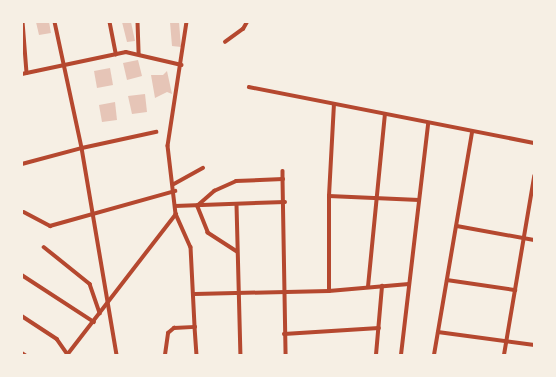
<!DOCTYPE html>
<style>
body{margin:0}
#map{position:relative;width:556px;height:377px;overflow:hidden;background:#f6efe4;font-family:"Archivo Narrow",sans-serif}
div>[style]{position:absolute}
.building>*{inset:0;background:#e6c5b7}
.minor>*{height:3.5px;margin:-1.75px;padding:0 1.75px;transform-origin:1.75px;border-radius:1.75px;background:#b5482f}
span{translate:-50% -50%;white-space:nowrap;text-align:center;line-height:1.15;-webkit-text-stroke:3.5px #f6efe4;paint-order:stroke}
.frame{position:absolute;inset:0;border:23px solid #f6efe4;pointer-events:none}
</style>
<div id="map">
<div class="building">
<div style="clip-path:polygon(36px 22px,49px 22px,51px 33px,39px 35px)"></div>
<div style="clip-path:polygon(122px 22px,131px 22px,135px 41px,127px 42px)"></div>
<div style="clip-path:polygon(170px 22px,179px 22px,181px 47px,172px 46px)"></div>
<div style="clip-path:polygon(138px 60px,142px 76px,127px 80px,123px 63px)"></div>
<div style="clip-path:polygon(110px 68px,113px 85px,97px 88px,94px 71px)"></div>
<div style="clip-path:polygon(167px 71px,172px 94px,167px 92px,155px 98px,151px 75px,163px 75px)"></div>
<div style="clip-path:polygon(145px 94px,147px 112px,132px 114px,128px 96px)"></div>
<div style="clip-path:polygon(115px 102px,117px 120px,102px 122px,99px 105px)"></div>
</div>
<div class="minor">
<div style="left:23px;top:22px;width:51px;rotate:85.5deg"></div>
<div style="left:55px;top:22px;width:129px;rotate:77.9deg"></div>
<div style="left:82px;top:148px;width:76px;rotate:-12.2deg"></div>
<div style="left:110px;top:22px;width:33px;rotate:79deg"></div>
<div style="left:138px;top:22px;width:32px;rotate:88deg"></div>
<div style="left:187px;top:22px;width:125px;rotate:98.7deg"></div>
<div style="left:168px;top:146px;width:68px;rotate:83.3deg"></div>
<div style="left:176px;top:214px;width:36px;rotate:66deg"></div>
<div style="left:191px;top:247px;width:80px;rotate:87.1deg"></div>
<div style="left:225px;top:42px;width:22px;rotate:-36deg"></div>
<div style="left:243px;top:29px;width:8px;rotate:-60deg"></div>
<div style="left:22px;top:74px;width:106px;rotate:-11.9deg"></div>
<div style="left:126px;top:52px;width:57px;rotate:13.1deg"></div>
<div style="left:249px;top:87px;width:290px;rotate:11.1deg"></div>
<div style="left:22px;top:164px;width:62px;rotate:-14.9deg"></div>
<div style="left:82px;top:148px;width:210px;rotate:80.4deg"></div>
<div style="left:283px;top:171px;width:8px;rotate:90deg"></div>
<div style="left:174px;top:184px;width:33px;rotate:-29deg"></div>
<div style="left:329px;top:196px;width:90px;rotate:2.5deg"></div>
<div style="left:237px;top:205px;width:150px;rotate:88.5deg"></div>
<div style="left:175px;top:206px;width:110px;rotate:-2.1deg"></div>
<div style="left:24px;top:212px;width:30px;rotate:28deg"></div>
<div style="left:50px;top:226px;width:130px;rotate:-15.6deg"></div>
<div style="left:457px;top:226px;width:78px;rotate:10.3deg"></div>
<div style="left:44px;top:247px;width:59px;rotate:38.8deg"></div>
<div style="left:90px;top:284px;width:31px;rotate:71deg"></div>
<div style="left:237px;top:252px;width:35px;rotate:-147deg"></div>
<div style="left:208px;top:233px;width:29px;rotate:-112deg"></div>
<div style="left:197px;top:206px;width:23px;rotate:-41deg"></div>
<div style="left:214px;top:191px;width:24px;rotate:-24deg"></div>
<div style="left:236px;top:181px;width:47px;rotate:-2.4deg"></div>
<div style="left:283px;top:179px;width:176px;rotate:89deg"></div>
<div style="left:22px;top:275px;width:86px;rotate:33.1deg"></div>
<div style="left:447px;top:280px;width:69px;rotate:8.4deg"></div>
<div style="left:368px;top:287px;width:173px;rotate:-84.4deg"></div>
<div style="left:329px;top:291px;width:95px;rotate:-90deg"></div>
<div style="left:329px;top:196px;width:91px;rotate:-86.9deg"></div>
<div style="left:195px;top:294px;width:134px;rotate:-1.3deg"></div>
<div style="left:329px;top:291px;width:80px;rotate:-5deg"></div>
<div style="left:22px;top:316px;width:42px;rotate:33.3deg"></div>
<div style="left:57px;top:339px;width:19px;rotate:55deg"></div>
<div style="left:438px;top:332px;width:97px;rotate:7.7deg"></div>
<div style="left:284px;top:334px;width:95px;rotate:-3.6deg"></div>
<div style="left:22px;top:353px;width:4px;rotate:34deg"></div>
<div style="left:67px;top:355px;width:178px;rotate:-52.3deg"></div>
<div style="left:165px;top:355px;width:22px;rotate:-82deg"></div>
<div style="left:168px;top:333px;width:8px;rotate:-40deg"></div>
<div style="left:174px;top:328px;width:21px;rotate:-3deg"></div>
<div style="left:195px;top:327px;width:28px;rotate:86deg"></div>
<div style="left:376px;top:355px;width:69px;rotate:-85deg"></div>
<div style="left:401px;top:355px;width:233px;rotate:-83.3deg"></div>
<div style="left:434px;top:355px;width:225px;rotate:-80.3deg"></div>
<div style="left:504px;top:355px;width:181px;rotate:-80.4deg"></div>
</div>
<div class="frame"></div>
</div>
